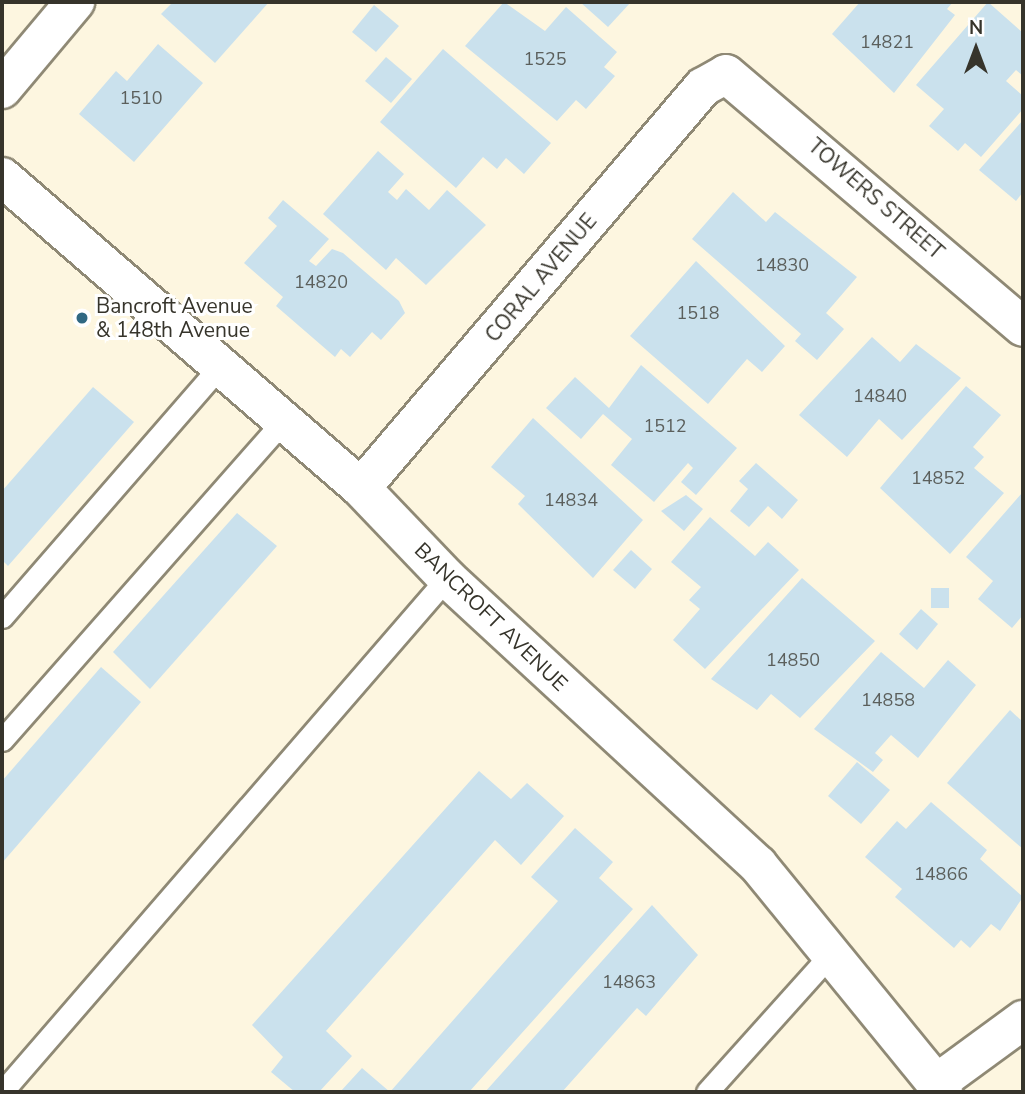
<!DOCTYPE html>
<style>
body{margin:0}
#map{position:relative;width:1025px;height:1094px;overflow:hidden;background:#fdf6e0;font-family:"Nunito Sans",sans-serif}
div>[style]{position:absolute}
.building>*{inset:0;background:#cae1ed}
.roads{filter:drop-shadow(2px 0 #8f8975) drop-shadow(-2px 0 #8f8975) drop-shadow(0 2px #8f8975) drop-shadow(0 -2px #8f8975)}
.lane>*{height:21px;margin:-10.5px;padding:0 10.5px;transform-origin:10.5px;border-radius:10.5px;background:#fff}
.street>*{height:38px;margin:-19px;padding:0 19px;transform-origin:19px;border-radius:19px;background:#fff}
.secondary>*{height:38px;margin:-19px;padding:0 19px;transform-origin:19px;border-radius:19px;background:#fff}
.dots>*{width:19px;height:19px;translate:-50% -50%;box-sizing:border-box;border:4px solid #fff;border-radius:50%}
span{translate:-50% -50%;white-space:nowrap;text-align:center;line-height:1.15;-webkit-text-stroke:6px #fff;paint-order:stroke}
.number-label{font-size:18px;color:#5b5f5c}
.number-label span{-webkit-text-stroke-width:0}
.street-label{font-size:21px;color:#36342b}
.poi-label{font-size:21px;color:#36342b}
.left{translate:0 -50%;text-align:left}
.frame{position:absolute;inset:0;border:4px solid #36342b;pointer-events:none}
.north{position:absolute;left:941px;top:14px;width:70px;height:70px;-webkit-text-stroke:5px #fff;paint-order:stroke;rotate:0deg;font-size:19px;font-weight:700;line-height:28px;text-align:center;color:#36342b}
.north::after{content:'';display:block;margin:auto;width:24px;height:32px;background:#36342b;clip-path:polygon(50% 0,100% 100%,50% 72%,0 100%)}
</style>
<div id="map">
<div class="building">
<div style="clip-path:polygon(173px 2px,269px 2px,215px 63px,161px 14px)"></div>
<div style="clip-path:polygon(504px 2px,545px 31px,566px 7px,617px 52px,604px 67px,615px 76px,586px 109px,576px 100px,557px 121px,465px 46px)"></div>
<div style="clip-path:polygon(580px 2px,631px 2px,608px 27px)"></div>
<div style="clip-path:polygon(860px 2px,953px 2px,947px 9px,955px 15px,894px 93px,832px 34px)"></div>
<div style="clip-path:polygon(988px 2px,1023px 33px,1023px 76px,1016px 70px,1006px 81px,1023px 96px,1023px 109px,981px 157px,965px 143px,958px 151px,929px 126px,944px 109px,916px 85px)"></div>
<div style="clip-path:polygon(374px 5px,399px 26px,376px 52px,352px 32px)"></div>
<div style="clip-path:polygon(158px 44px,203px 83px,134px 162px,79px 114px,116px 71px,127px 81px)"></div>
<div style="clip-path:polygon(443px 49px,551px 143px,524px 174px,506px 158px,497px 169px,483px 157px,456px 188px,380px 122px)"></div>
<div style="clip-path:polygon(386px 57px,412px 79px,391px 103px,365px 81px)"></div>
<div style="clip-path:polygon(1023px 120px,1023px 192px,1016px 201px,979px 170px)"></div>
<div style="clip-path:polygon(378px 151px,404px 174px,388px 192px,397px 200px,406px 189px,429px 210px,447px 190px,486px 225px,426px 285px,396px 258px,386px 270px,323px 214px)"></div>
<div style="clip-path:polygon(733px 192px,766px 222px,775px 212px,857px 277px,826px 313px,844px 329px,817px 360px,795px 341px,801px 334px,692px 239px)"></div>
<div style="clip-path:polygon(283px 200px,329px 239px,309px 261px,316px 266px,332px 249px,343px 253px,399px 301px,405px 313px,381px 340px,372px 332px,350px 357px,341px 349px,335px 357px,276px 306px,283px 297px,244px 263px,277px 226px,268px 218px)"></div>
<div style="clip-path:polygon(696px 261px,785px 346px,762px 372px,747px 359px,708px 404px,630px 336px)"></div>
<div style="clip-path:polygon(872px 337px,900px 362px,916px 344px,961px 378px,902px 440px,879px 419px,847px 457px,799px 415px)"></div>
<div style="clip-path:polygon(641px 365px,737px 448px,696px 495px,681px 482px,693px 468px,688px 463px,654px 502px,611px 465px,632px 439px,603px 414px,581px 439px,546px 408px,575px 377px,609px 408px)"></div>
<div style="clip-path:polygon(966px 386px,1001px 415px,973px 447px,984px 457px,974px 468px,1004px 493px,950px 554px,880px 488px)"></div>
<div style="clip-path:polygon(93px 387px,134px 422px,8px 566px,2px 560px,2px 491px)"></div>
<div style="clip-path:polygon(533px 418px,643px 520px,593px 578px,518px 504px,525px 496px,491px 467px)"></div>
<div style="clip-path:polygon(756px 463px,798px 500px,782px 519px,768px 506px,749px 527px,730px 511px,748px 489px,739px 481px)"></div>
<div style="clip-path:polygon(1022px 493px,1023px 615px,1012px 628px,978px 599px,993px 581px,966px 557px)"></div>
<div style="clip-path:polygon(686px 495px,703px 509px,684px 531px,661px 511px)"></div>
<div style="clip-path:polygon(237px 513px,277px 546px,150px 689px,113px 652px)"></div>
<div style="clip-path:polygon(710px 517px,755px 556px,768px 542px,799px 570px,705px 669px,673px 640px,700px 609px,689px 600px,701px 587px,671px 562px)"></div>
<div style="clip-path:polygon(631px 550px,652px 569px,635px 589px,613px 570px)"></div>
<div style="clip-path:polygon(802px 578px,875px 641px,800px 718px,771px 694px,757px 710px,711px 679px)"></div>
<div style="clip-path:polygon(931px 588px,949px 588px,949px 608px,931px 608px)"></div>
<div style="clip-path:polygon(921px 609px,938px 624px,917px 650px,899px 634px)"></div>
<div style="clip-path:polygon(881px 652px,924px 688px,948px 660px,976px 685px,918px 758px,891px 735px,875px 753px,883px 760px,873px 772px,814px 729px)"></div>
<div style="clip-path:polygon(101px 667px,141px 702px,2px 863px,2px 781px)"></div>
<div style="clip-path:polygon(1010px 710px,1023px 722px,1023px 849px,947px 783px)"></div>
<div style="clip-path:polygon(857px 762px,890px 790px,861px 824px,828px 796px)"></div>
<div style="clip-path:polygon(479px 771px,511px 799px,527px 783px,564px 816px,521px 865px,495px 840px,326px 1031px,352px 1056px,319px 1092px,295px 1092px,271px 1072px,283px 1057px,252px 1025px)"></div>
<div style="clip-path:polygon(931px 802px,987px 850px,980px 859px,1023px 897px,1000px 931px,991px 924px,970px 948px,961px 940px,954px 948px,895px 897px,902px 889px,865px 857px,897px 821px,906px 829px)"></div>
<div style="clip-path:polygon(575px 828px,613px 862px,599px 878px,633px 909px,469px 1092px,340px 1092px,362px 1068px,390px 1092px,558px 901px,531px 877px)"></div>
<div style="clip-path:polygon(652px 905px,698px 955px,646px 1016px,637px 1008px,562px 1092px,485px 1092px)"></div>
</div>
<div class="roads">
<div class="lane">
<div style="left:2px;top:617px;width:332px;rotate:-49deg"></div>
<div style="left:2px;top:740px;width:425px;rotate:-48.6deg"></div>
<div style="left:2px;top:1092px;width:680px;rotate:-49.12deg"></div>
<div style="left:707px;top:1092px;width:184px;rotate:-48.1deg"></div>
</div>
<div class="street">
<div style="left:2px;top:89px;width:114px;rotate:-50deg"></div>
<div style="left:361px;top:488px;width:527px;rotate:-49.54deg"></div>
<div style="left:703px;top:87px;width:26px;rotate:-29deg"></div>
<div style="left:726px;top:74px;width:390px;rotate:40.4deg"></div>
<div style="left:937px;top:1083px;width:107px;rotate:-36.2deg"></div>
</div>
<div class="secondary">
<div style="left:2px;top:177px;width:475px;rotate:40.9deg"></div>
<div style="left:361px;top:488px;width:124px;rotate:46.3deg"></div>
<div style="left:447px;top:578px;width:423px;rotate:42.7deg"></div>
<div style="left:758px;top:865px;width:293px;rotate:50.8deg"></div>
</div>
</div>
<div class="dots">
<div style="left:82px;top:318px;background:#306882"></div>
</div>
<div class="number-label">
<span style="left:887px;top:42px">14821</span>
<span style="left:545px;top:59px">1525</span>
<span style="left:141px;top:98px">1510</span>
<span style="left:782px;top:265px">14830</span>
<span style="left:321px;top:282px">14820</span>
<span style="left:698px;top:313px">1518</span>
<span style="left:880px;top:396px">14840</span>
<span style="left:665px;top:426px">1512</span>
<span style="left:938px;top:478px">14852</span>
<span style="left:571px;top:500px">14834</span>
<span style="left:793px;top:660px">14850</span>
<span style="left:888px;top:700px">14858</span>
<span style="left:941px;top:874px">14866</span>
<span style="left:629px;top:982px">14863</span>
</div>
<div class="street-label">
<span style="left:876px;top:199px;rotate:41deg">TOWERS STREET</span>
<span style="left:541px;top:278px;rotate:-50deg">CORAL AVENUE</span>
<span style="left:491px;top:617px;rotate:44deg">BANCROFT AVENUE</span>
</div>
<div class="poi-label">
<span class="left" style="left:96px;top:318px">Bancroft Avenue<br>&amp; 148th Avenue</span>
</div>
<div class="frame"></div>
<div class="north">N</div>
</div>
